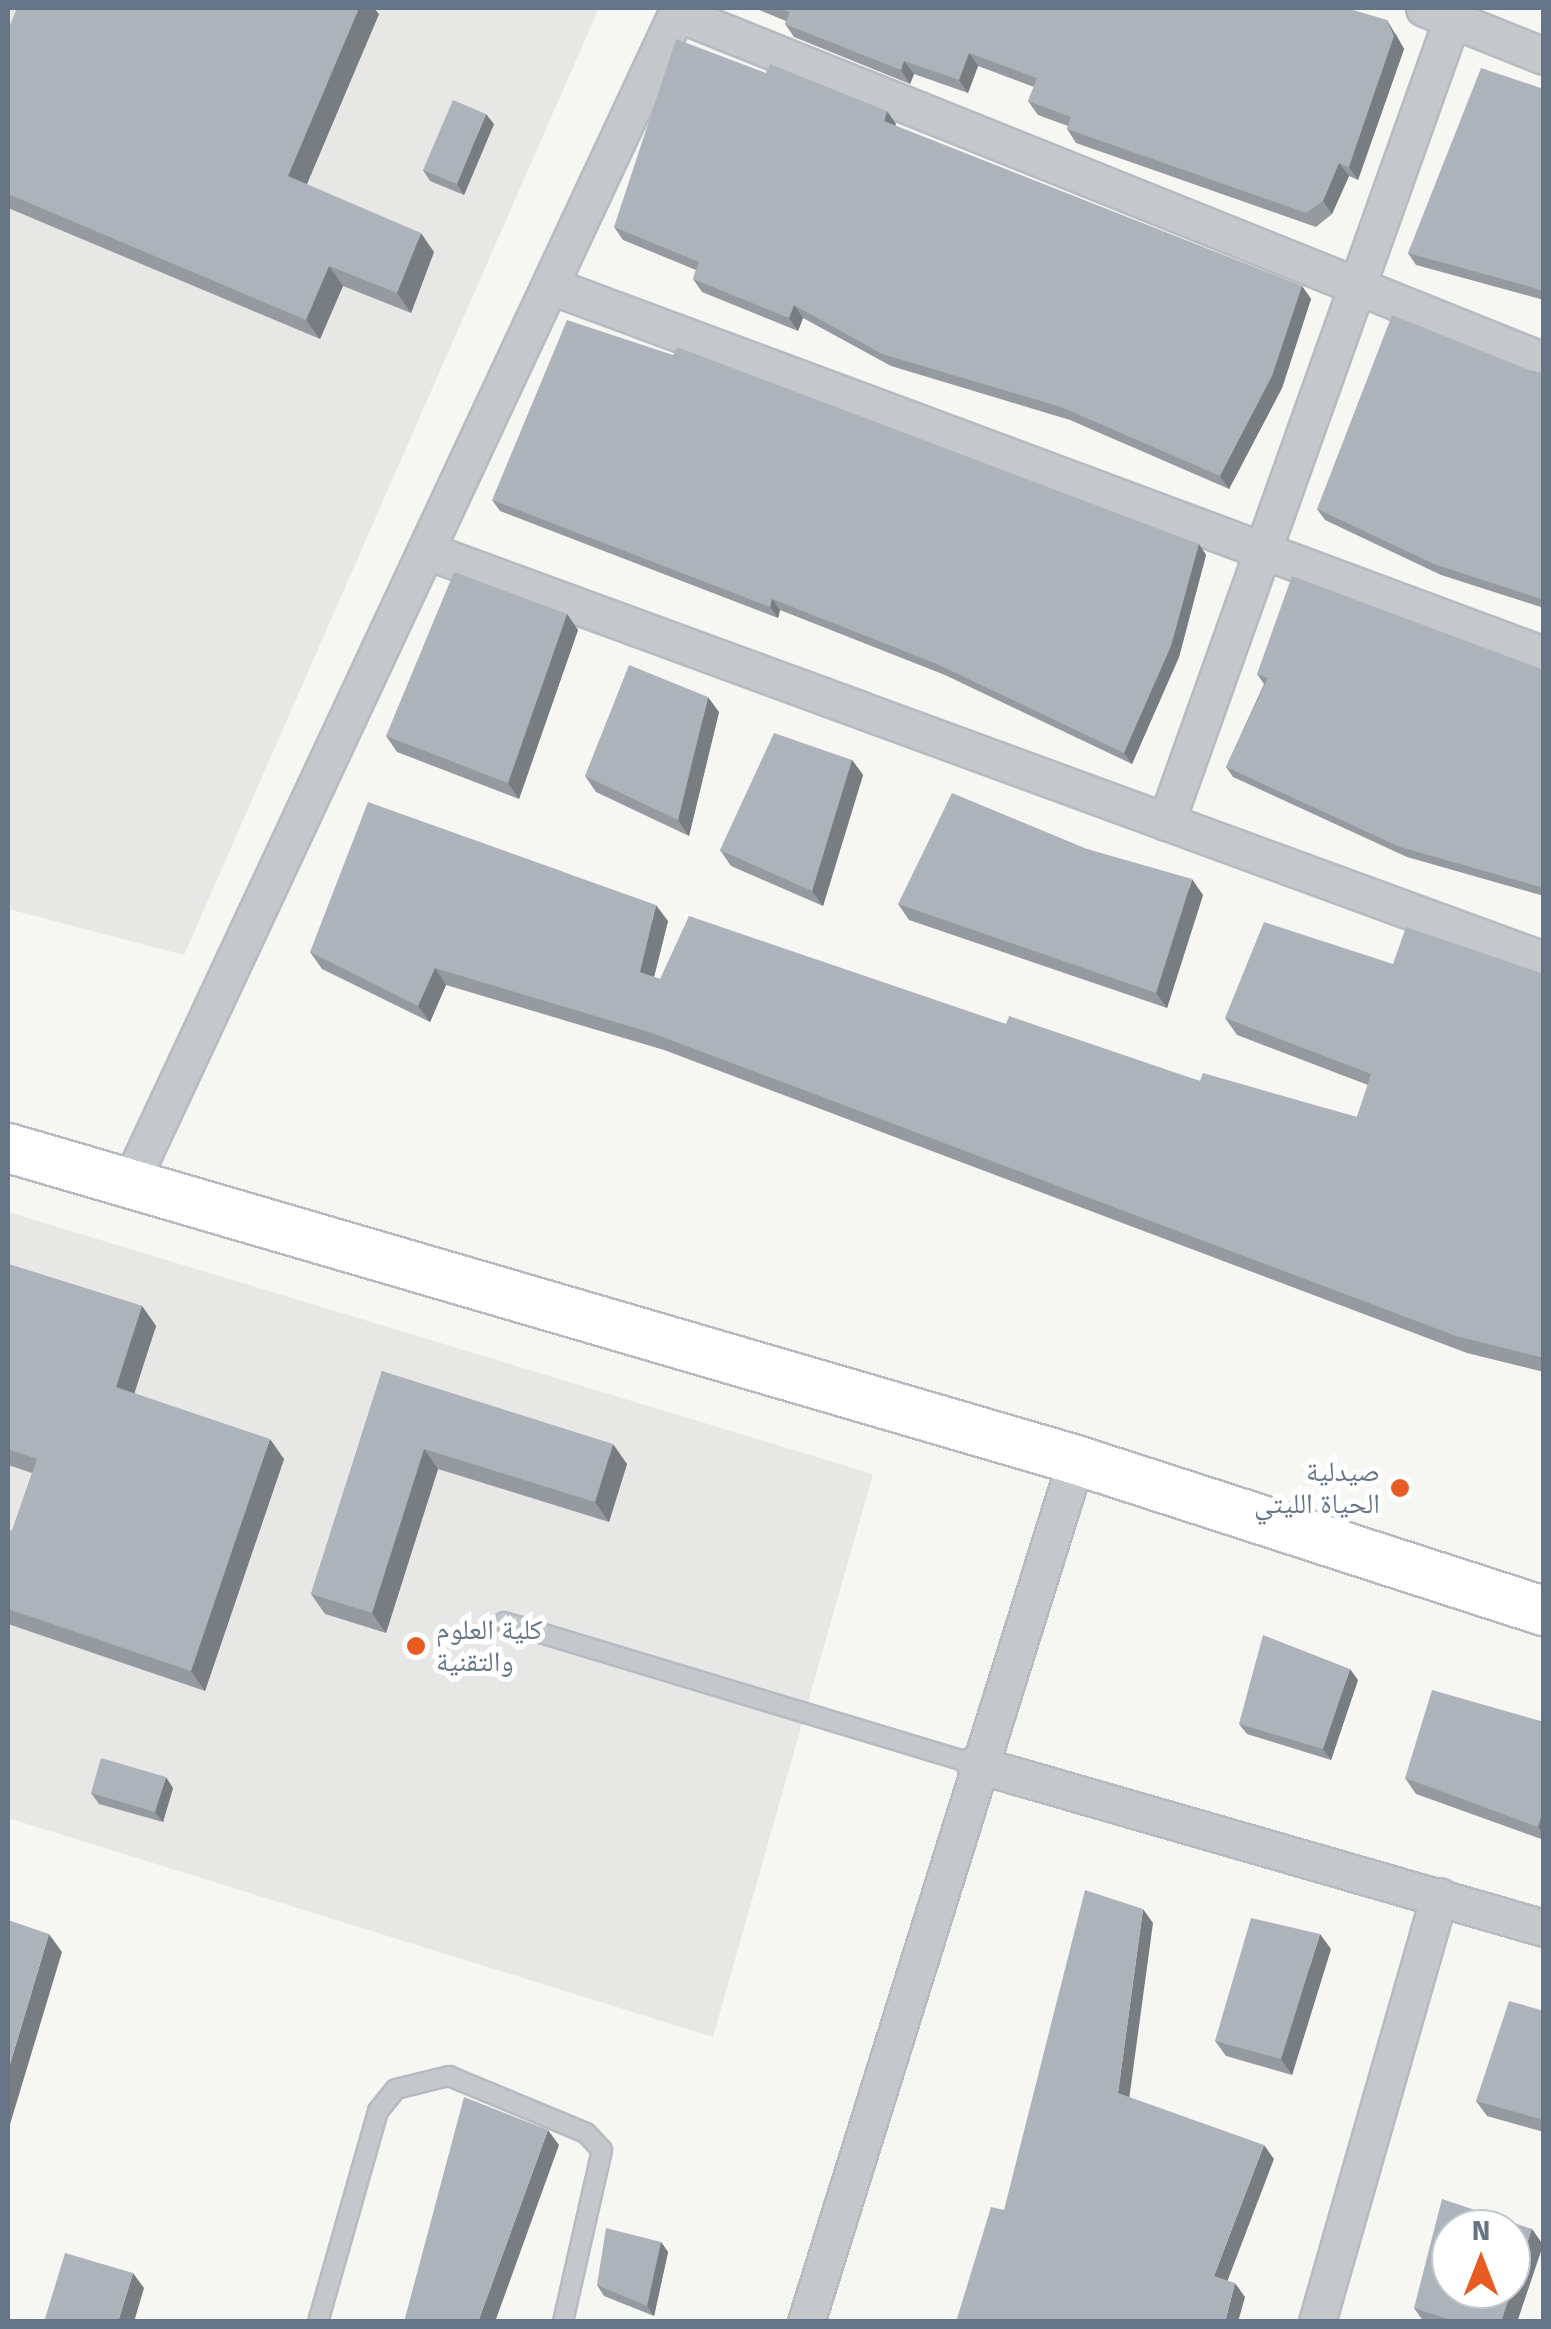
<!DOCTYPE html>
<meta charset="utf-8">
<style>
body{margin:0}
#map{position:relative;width:1551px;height:2329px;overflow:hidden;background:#f6f7f3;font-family:"Fira Sans","Noto Naskh Arabic",sans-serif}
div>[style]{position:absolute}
.built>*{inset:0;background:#e7e8e6}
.roads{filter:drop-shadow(2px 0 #b6bbc0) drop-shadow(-2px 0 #b6bbc0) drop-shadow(0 2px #b6bbc0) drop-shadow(0 -2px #b6bbc0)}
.lane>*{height:18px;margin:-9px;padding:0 9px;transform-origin:9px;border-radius:9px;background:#c4c8cb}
.street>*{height:35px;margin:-17.5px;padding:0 17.5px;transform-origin:17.5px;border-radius:17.5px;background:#c4c8cb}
.secondary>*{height:48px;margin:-24px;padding:0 24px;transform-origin:24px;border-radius:24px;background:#fff}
.wall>*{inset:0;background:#949aa0}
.shaded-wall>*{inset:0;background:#787d82}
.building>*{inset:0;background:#acb3ba}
.dots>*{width:28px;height:28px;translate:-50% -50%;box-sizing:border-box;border:5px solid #fff;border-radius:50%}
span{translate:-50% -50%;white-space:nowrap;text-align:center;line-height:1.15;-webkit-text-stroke:10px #fff;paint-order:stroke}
.poi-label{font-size:28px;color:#657585}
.right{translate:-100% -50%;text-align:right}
.left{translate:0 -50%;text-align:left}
.frame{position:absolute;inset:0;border:10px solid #657585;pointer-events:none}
.north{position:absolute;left:1431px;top:2209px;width:100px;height:100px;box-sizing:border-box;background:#fff;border:2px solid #c1c8ce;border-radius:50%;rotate:0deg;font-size:28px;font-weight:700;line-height:40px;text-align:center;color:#657585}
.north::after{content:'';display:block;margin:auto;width:35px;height:45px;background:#e85b22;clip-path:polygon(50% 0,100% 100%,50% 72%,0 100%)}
</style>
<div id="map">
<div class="built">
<div style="clip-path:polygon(8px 8px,599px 8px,184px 955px,8px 909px)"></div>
<div style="clip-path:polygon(8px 1212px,873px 1474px,713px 2037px,8px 1818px)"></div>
</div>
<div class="roads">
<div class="lane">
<div style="left:504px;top:1622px;width:492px;rotate:16.8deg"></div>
<div style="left:318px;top:2322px;width:219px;rotate:-74.1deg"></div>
<div style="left:378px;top:2111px;width:28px;rotate:-51deg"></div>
<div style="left:396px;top:2089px;width:55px;rotate:-13.8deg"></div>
<div style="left:449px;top:2076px;width:148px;rotate:22.6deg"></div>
<div style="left:586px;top:2133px;width:23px;rotate:47deg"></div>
<div style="left:602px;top:2150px;width:176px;rotate:102.8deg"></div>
</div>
<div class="street">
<div style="left:1424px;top:8px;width:129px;rotate:21.8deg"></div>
<div style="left:677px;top:13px;width:934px;rotate:21.87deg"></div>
<div style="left:554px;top:287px;width:1056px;rotate:20.39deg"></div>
<div style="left:430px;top:552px;width:1186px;rotate:20.12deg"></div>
<div style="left:1166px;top:822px;width:864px;rotate:-70.39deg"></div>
<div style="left:129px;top:1185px;width:1299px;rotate:-64.95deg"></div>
<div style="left:975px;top:1764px;width:592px;rotate:16.08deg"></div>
<div style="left:806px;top:2322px;width:903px;rotate:-72.61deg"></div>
<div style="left:1317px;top:2322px;width:443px;rotate:-74deg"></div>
</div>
<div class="secondary">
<div style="left:8px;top:1148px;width:1113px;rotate:16.28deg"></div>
<div style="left:1076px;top:1460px;width:492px;rotate:17.9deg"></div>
</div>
</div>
<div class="wall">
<div style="clip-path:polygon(754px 8px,1346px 8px,1396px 34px,1404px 49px,1358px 180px,1349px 176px,1332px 214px,1316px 227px,1076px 143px,1067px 129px,1068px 126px,1038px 115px,1028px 101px,1034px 87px,978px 66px,968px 93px,914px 74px,910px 84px,794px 37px,785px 24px,786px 21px)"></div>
<div style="clip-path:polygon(379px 14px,306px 184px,434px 252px,411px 313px,343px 286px,320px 339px,8px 208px,8px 30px)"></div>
<div style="clip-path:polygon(1544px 89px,1544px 300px,1416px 265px,1408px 253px)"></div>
<div style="clip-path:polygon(494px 124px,464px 195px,430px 181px,423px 170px)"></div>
<div style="clip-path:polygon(896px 124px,895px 126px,1302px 286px,1311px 299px,1282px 388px,1229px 489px,1070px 420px,891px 366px,803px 318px,798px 331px,702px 292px,693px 279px,696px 270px,623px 240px,614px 227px)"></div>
<div style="clip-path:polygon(1529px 370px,1544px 374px,1544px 608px,1441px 575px,1325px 520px,1317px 509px)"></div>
<div style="clip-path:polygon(492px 500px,1199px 544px,1206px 555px,1179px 657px,1132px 764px,945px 675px,780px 610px,778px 618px,500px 511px)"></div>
<div style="clip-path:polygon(567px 614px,578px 630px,519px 799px,397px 752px,386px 736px)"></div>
<div style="clip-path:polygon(1544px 670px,1544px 896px,1407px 857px,1233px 777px,1226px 767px,1264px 684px,1257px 674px)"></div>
<div style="clip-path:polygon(719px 712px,689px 836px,596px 792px,585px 776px)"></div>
<div style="clip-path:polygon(852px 760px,863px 775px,823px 906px,731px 866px,720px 850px)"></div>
<div style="clip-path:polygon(1087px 849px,1203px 895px,1167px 1008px,909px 920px,898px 904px)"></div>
<div style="clip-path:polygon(668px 921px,654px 977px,660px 979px,1006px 1024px,1200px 1081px,1357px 1117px,1368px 1085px,1237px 1035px,1225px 1018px,1393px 964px,1544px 974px,1544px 1372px,1467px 1353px,664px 1050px,446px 985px,430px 1022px,322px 969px,310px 952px)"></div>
<div style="clip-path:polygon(8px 1264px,142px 1306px,156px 1326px,134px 1393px,284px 1459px,205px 1691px,8px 1624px,8px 1530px,12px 1531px,32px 1473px,8px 1465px)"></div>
<div style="clip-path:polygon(382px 1371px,627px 1464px,609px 1522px,438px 1469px,386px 1633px,325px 1614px,311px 1594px)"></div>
<div style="clip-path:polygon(1358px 1680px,1331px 1760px,1247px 1734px,1239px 1724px)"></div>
<div style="clip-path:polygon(1544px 1722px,1544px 1840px,1416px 1794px,1405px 1778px)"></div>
<div style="clip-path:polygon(173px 1788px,163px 1822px,99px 1804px,91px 1793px)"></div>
<div style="clip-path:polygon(1331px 1949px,1292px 2075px,1226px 2056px,1215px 2041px)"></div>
<div style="clip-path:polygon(1544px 2011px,1544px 2132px,1487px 2116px,1476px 2101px)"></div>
<div style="clip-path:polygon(1532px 2229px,1543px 2245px,1517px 2322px,1424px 2322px,1414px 2308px)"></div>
<div style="clip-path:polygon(661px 2242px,668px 2252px,654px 2316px,604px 2296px,597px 2285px)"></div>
</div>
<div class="shaded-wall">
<div style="clip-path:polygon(359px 8px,374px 8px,379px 14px,302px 196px,288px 176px)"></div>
<div style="clip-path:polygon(1387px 20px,1404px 49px,1358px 180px,1349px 167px)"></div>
<div style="clip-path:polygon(969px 53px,978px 66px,968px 93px,959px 80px)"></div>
<div style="clip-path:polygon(904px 61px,914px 74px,910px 84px,901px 70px)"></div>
<div style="clip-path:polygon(887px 111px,896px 124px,892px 134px,884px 121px)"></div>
<div style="clip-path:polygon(486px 114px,494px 124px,464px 195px,457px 184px)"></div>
<div style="clip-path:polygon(1339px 163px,1349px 176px,1332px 214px,1323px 201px)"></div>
<div style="clip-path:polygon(421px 233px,434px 252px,411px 313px,397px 293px)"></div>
<div style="clip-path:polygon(329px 266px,343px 286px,320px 339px,306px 320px)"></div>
<div style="clip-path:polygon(1302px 286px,1311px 299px,1282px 388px,1229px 489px,1220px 476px)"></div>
<div style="clip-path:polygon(794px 305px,803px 318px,798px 331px,789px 318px)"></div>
<div style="clip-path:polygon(1199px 544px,1206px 555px,1179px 657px,1132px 764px,1124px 753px)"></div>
<div style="clip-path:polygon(772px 599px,780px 610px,778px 618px,770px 607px)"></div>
<div style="clip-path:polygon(567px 614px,578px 630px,519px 799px,508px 783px)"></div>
<div style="clip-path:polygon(708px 697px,719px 712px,689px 836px,678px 820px)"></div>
<div style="clip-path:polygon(852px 760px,863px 775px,823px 906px,812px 891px)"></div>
<div style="clip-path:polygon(1192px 879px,1203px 895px,1167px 1008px,1156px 993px)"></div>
<div style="clip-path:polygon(656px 905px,668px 921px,651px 989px,640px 972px)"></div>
<div style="clip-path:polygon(435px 968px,446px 985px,430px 1022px,418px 1006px)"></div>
<div style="clip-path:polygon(142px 1306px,156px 1326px,130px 1407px,116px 1387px)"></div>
<div style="clip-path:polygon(270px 1439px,284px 1459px,205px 1691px,191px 1671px)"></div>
<div style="clip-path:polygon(613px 1444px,627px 1464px,609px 1522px,595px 1502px)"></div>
<div style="clip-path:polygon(424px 1449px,438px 1469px,386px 1633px,372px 1613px)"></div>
<div style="clip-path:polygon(1350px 1669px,1358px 1680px,1331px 1760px,1323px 1749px)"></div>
<div style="clip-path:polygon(166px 1777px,173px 1788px,163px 1822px,155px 1812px)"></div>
<div style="clip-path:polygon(1542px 1814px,1544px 1816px,1544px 1834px,1538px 1827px)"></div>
<div style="clip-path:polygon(1143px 1909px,1153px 1923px,1128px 2107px,1118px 2093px)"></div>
<div style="clip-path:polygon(49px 1934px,62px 1952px,8px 2131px,8px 2071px)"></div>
<div style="clip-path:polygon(1320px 1934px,1331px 1949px,1292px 2075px,1281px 2059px)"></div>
<div style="clip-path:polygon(548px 2130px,559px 2145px,495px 2322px,478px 2322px)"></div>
<div style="clip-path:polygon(1264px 2145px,1274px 2159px,1224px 2290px,1214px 2276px)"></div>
<div style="clip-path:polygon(1532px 2229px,1543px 2245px,1517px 2322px,1501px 2322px)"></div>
<div style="clip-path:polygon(661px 2242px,668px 2252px,654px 2316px,647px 2306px)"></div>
<div style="clip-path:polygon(133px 2273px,144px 2288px,134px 2322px,118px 2322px)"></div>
<div style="clip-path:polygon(1235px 2283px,1245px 2297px,1238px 2322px,1225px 2322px)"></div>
</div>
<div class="building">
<div style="clip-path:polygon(17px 8px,359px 8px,288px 176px,421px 233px,397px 293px,329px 266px,306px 320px,8px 194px,8px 30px)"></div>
<div style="clip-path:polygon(778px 8px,1346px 8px,1387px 20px,1394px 36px,1349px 167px,1339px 163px,1323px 201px,1306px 213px,1067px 129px,1071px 117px,1028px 101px,1037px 78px,969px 53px,959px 80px,904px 61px,901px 70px,785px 24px,790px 12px)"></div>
<div style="clip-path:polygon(676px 39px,766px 73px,770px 64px,887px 111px,884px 121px,1302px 286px,1272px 376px,1220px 476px,1061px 407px,882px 354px,794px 305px,789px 318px,693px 279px,699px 262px,614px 227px)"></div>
<div style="clip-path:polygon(1481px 68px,1544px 89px,1544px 292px,1531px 287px,1408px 253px)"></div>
<div style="clip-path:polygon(453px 100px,486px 114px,457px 184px,423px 170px)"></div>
<div style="clip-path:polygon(1392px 315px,1529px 370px,1544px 374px,1544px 593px,1541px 599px,1434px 564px,1317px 509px)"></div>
<div style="clip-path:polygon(567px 320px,673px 355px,677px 347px,1199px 544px,1171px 646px,1124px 753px,937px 664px,772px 599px,770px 607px,492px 500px)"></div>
<div style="clip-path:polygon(454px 572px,567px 614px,508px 783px,386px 736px)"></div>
<div style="clip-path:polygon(1292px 576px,1544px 670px,1544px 888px,1400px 847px,1226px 767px,1268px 678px,1257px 674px)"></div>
<div style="clip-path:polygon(629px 665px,708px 697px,678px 820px,585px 776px)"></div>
<div style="clip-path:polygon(774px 733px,852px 760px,812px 891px,720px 850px)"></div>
<div style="clip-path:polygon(952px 793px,1087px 849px,1192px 879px,1156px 993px,898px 904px)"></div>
<div style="clip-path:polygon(368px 802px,656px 905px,640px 972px,660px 979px,689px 916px,1006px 1024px,1009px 1016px,1200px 1081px,1203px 1073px,1357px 1117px,1371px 1074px,1225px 1018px,1264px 922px,1393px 964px,1406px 927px,1544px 974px,1544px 1358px,1456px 1336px,652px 1033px,435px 968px,418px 1006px,310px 952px)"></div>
<div style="clip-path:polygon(8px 1264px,142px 1306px,116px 1387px,270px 1439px,191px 1671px,8px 1609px,8px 1530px,12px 1531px,37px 1459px,8px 1449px)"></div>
<div style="clip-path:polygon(382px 1371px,613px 1444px,595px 1502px,424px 1449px,372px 1613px,311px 1594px)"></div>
<div style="clip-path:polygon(1263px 1635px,1350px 1669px,1323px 1749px,1239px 1724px)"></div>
<div style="clip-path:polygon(1432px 1690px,1544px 1722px,1544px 1814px,1542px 1814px,1538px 1827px,1405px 1778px)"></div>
<div style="clip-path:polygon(101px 1758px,166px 1777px,155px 1812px,91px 1793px)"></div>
<div style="clip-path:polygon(1085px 1890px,1143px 1909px,1118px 2093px,1264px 2145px,1214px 2276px,1235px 2283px,1225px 2322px,956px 2322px,991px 2207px,1004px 2210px)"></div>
<div style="clip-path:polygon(1251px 1918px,1320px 1934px,1281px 2059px,1215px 2041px)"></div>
<div style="clip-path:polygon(8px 1920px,49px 1934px,8px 2071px)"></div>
<div style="clip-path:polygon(1509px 2001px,1544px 2011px,1544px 2120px,1476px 2101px)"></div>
<div style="clip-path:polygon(464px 2097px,548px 2130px,478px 2322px,404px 2322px)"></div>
<div style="clip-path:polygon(evenodd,1442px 2199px,1532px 2229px,1501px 2322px,1457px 2322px,1414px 2308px,1442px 2199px,1451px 2229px,1511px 2229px,1511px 2289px,1451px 2289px,1451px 2229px)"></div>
<div style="clip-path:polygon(606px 2228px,661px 2242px,647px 2306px,597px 2285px)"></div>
<div style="clip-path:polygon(65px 2253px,133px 2273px,118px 2322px,44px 2322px)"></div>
</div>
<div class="dots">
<div style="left:1400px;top:1488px;background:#e85b22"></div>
<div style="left:416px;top:1646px;background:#e85b22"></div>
</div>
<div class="poi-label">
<span class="right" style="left:1380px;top:1488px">صيدلية<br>الحياة الليتي</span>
<span class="left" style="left:436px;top:1646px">كلية العلوم<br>والتقنية</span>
</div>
<div class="frame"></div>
<div class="north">N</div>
</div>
